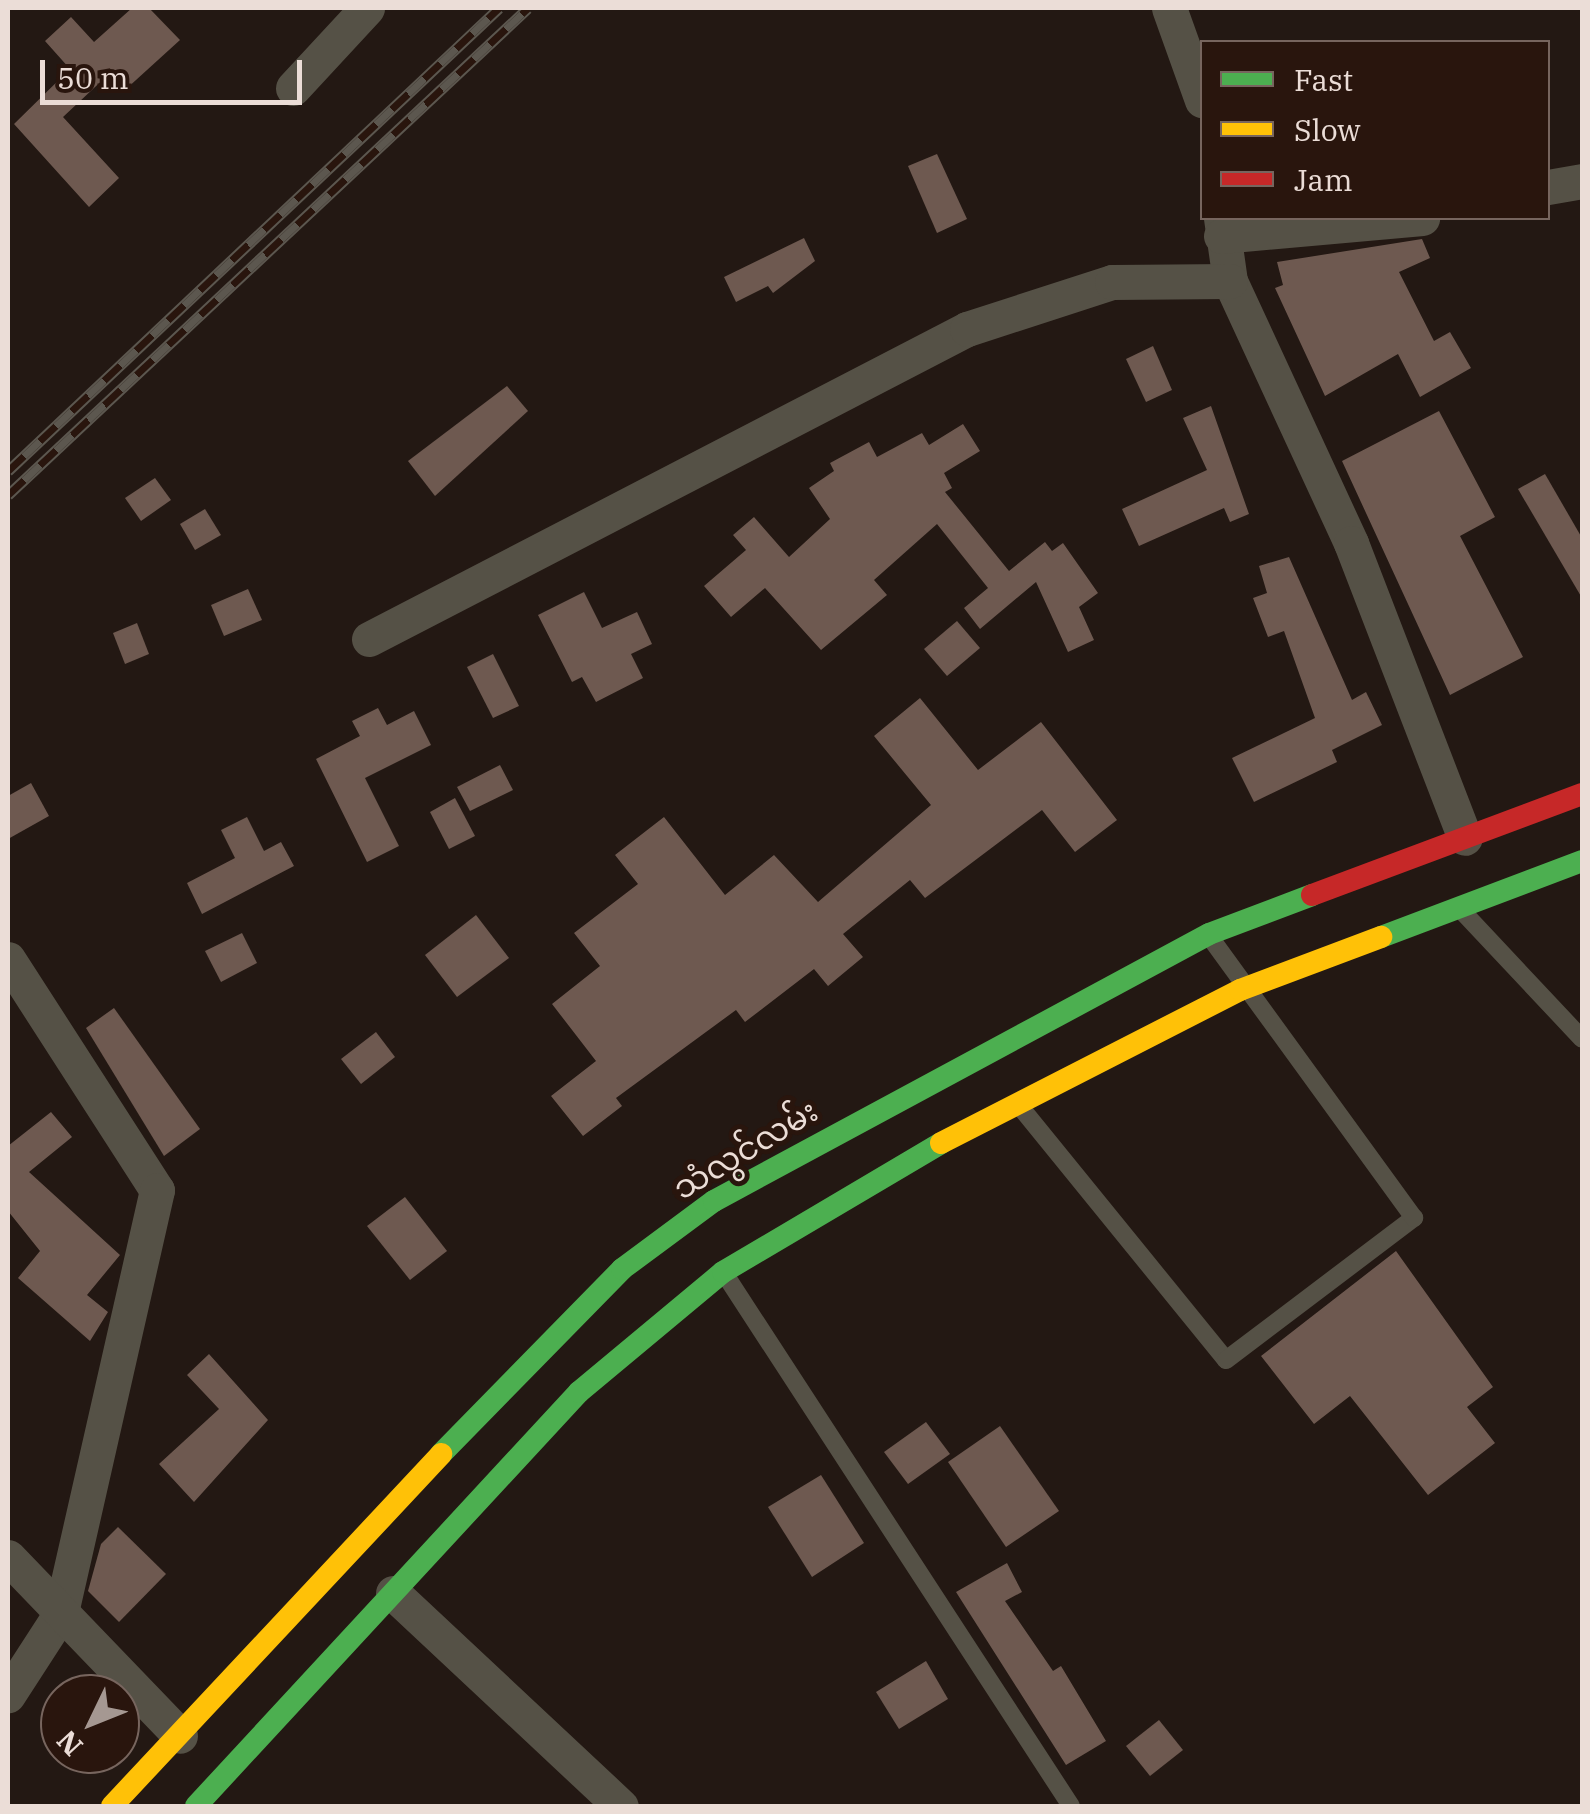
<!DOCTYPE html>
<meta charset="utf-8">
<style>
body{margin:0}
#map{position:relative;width:1590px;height:1814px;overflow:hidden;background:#231813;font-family:"IBM Plex Serif","Noto Sans Myanmar",serif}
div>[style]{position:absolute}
.building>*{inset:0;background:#6e5950}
.lane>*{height:18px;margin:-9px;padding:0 9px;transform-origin:9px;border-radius:9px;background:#555146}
.street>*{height:35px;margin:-17.5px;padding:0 17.5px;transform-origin:17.5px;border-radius:17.5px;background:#555146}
.fast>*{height:22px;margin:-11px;padding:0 11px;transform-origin:11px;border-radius:11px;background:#4caf50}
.slow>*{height:22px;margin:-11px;padding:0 11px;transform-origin:11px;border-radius:11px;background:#ffc107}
.jam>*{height:22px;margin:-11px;padding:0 11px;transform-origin:11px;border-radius:11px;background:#c62828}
.rail>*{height:11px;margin-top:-5.5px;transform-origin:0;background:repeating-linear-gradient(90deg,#29150d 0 22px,#5c574f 0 44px);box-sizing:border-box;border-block:2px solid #5c574f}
span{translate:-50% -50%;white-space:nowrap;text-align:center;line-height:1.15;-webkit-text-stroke:10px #29150d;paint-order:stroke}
.street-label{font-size:32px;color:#ebddd7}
.frame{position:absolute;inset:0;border:10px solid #ebddd7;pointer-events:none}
.legend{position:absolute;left:1200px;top:40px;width:350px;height:180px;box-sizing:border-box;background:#29150d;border:2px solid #77655e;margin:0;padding:12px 18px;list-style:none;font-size:30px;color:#ebddd7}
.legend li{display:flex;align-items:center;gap:20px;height:50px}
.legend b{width:50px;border:2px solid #77655e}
.north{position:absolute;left:40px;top:1674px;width:100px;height:100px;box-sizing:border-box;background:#29150d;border:2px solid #77655e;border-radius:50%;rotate:227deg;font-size:28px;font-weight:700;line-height:40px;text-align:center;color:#ebddd7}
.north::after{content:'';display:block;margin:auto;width:35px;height:45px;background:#a59892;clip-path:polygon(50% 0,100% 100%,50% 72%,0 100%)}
.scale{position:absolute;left:40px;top:60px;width:262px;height:45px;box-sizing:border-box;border:5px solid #ebddd7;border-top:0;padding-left:12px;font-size:30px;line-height:35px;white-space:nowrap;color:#ebddd7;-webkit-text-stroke:8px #29150d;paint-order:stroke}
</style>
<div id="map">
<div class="building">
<div style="clip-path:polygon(132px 8px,149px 8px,180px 40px,125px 90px,110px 73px,63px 117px,119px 178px,89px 207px,14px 124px,70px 69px,45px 41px,71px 17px,94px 42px)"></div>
<div style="clip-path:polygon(937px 154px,967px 219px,937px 233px,908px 166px)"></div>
<div style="clip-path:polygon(804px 238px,815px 261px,773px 293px,768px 286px,736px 302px,724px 277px)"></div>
<div style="clip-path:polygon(1422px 239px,1430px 258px,1399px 272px,1434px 341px,1450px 332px,1471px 368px,1420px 397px,1398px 354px,1325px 396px,1275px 288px,1283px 285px,1277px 262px)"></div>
<div style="clip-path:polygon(1153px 346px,1172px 390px,1146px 402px,1126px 359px)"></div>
<div style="clip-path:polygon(507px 386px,528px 411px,435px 496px,408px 461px)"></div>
<div style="clip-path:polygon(1211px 406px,1249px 514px,1230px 522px,1224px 508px,1139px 546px,1122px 509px,1207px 470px,1183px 418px)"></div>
<div style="clip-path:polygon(1439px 411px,1495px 517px,1460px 536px,1523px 657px,1450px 695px,1342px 461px)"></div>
<div style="clip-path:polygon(963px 424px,980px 451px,944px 473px,952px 488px,945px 492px,1009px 571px,1045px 542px,1052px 551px,1063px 543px,1098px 593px,1079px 607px,1094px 640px,1068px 652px,1036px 582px,980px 629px,964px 608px,988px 588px,937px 524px,874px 580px,887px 595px,821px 650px,765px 588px,731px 617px,704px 586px,746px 550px,733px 535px,754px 517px,789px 557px,830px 519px,809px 488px,834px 471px,830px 463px,869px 442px,877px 457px,922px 433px,929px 445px)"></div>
<div style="clip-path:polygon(1545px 474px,1582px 538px,1582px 598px,1518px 489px)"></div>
<div style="clip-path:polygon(155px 478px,171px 500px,141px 521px,125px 498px)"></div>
<div style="clip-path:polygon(205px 509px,221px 535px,195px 550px,180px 524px)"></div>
<div style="clip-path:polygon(1289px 557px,1352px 700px,1366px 692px,1382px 725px,1332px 750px,1337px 762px,1254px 802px,1232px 758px,1315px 718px,1284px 631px,1268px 637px,1253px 598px,1267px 593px,1259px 566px)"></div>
<div style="clip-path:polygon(248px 589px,262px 620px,224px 636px,211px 605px)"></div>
<div style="clip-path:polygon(584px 592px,602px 628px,637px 612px,652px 644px,631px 654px,643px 678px,596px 702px,582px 677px,572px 682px,538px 615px)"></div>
<div style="clip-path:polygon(957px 621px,980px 648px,947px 676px,924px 649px)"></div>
<div style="clip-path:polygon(137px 623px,149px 654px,125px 664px,113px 633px)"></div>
<div style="clip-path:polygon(493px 654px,519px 706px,493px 718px,467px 667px)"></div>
<div style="clip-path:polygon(920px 698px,978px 770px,1041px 722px,1117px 820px,1075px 852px,1042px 810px,925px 898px,910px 880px,843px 934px,863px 957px,828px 986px,814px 969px,745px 1022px,736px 1010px,616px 1098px,622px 1106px,583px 1136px,551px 1096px,596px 1061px,552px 1004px,600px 966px,574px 933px,638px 884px,615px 855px,664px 817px,725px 895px,774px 855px,818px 902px,931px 805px,874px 736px)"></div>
<div style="clip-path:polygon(378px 708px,387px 725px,414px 711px,431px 745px,365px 778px,399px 846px,367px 862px,316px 759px,360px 736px,352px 721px)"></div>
<div style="clip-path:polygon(500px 765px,513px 790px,470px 811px,457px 787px)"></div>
<div style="clip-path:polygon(31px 783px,49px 816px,8px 839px,8px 796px)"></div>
<div style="clip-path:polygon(455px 798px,475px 836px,449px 849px,430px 812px)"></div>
<div style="clip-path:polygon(247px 817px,264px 851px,281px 842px,294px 866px,202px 914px,187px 883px,235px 858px,221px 830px)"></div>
<div style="clip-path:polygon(476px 915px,509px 958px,457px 997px,425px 955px)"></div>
<div style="clip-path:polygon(242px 933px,257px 963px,221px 982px,205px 951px)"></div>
<div style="clip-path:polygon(114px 1008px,200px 1129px,164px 1156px,86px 1028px)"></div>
<div style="clip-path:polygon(376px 1032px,395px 1057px,361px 1084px,341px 1059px)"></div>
<div style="clip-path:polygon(51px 1112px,72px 1137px,29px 1172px,120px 1255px,87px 1295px,108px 1312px,90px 1341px,18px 1278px,40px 1251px,8px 1211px,8px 1146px)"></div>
<div style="clip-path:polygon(405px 1197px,447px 1251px,410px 1280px,367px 1226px)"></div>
<div style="clip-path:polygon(1396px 1251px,1493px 1387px,1467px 1407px,1495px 1443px,1428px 1495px,1350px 1396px,1314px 1424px,1261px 1356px)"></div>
<div style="clip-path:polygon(209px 1354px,268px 1420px,194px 1502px,159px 1464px,219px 1409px,187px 1375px)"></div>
<div style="clip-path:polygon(926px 1422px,950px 1454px,908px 1484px,884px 1452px)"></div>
<div style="clip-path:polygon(1000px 1426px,1059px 1511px,1006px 1547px,948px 1462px)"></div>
<div style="clip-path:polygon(821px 1475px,864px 1543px,812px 1577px,768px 1507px)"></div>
<div style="clip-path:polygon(118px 1527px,166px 1574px,119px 1622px,88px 1591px,101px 1544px)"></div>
<div style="clip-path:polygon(1007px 1563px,1022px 1592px,1005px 1601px,1053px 1671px,1061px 1666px,1106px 1741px,1066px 1765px,956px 1592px)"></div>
<div style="clip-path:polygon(926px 1661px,948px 1699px,899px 1729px,876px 1692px)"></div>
<div style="clip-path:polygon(1159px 1720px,1183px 1750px,1150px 1776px,1126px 1746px)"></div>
</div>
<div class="lane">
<div style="left:1462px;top:911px;width:175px;rotate:46.8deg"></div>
<div style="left:1022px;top:1109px;width:323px;rotate:50.9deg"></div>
<div style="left:1226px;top:1360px;width:236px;rotate:-37.1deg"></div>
<div style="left:1414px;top:1218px;width:345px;rotate:-126deg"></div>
<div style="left:726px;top:1276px;width:632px;rotate:56.94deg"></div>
</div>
<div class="street">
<div style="left:1169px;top:8px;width:98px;rotate:70.3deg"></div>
<div style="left:293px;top:88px;width:109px;rotate:-47.2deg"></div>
<div style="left:1548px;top:187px;width:35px;rotate:-10deg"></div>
<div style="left:1221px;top:218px;width:64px;rotate:81.9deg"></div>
<div style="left:1230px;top:281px;width:289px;rotate:65.2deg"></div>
<div style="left:1351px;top:543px;width:316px;rotate:68.9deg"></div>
<div style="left:1221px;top:236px;width:202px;rotate:-5.1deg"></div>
<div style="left:369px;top:639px;width:674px;rotate:-27.4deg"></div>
<div style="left:967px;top:329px;width:152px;rotate:-18deg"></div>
<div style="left:1112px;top:282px;width:118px;rotate:-0.5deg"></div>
<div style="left:8px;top:959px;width:275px;rotate:57.2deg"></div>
<div style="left:157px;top:1190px;width:434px;rotate:102.8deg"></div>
<div style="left:61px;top:1613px;width:98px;rotate:122.9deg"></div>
<div style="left:8px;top:1557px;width:248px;rotate:46.1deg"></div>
<div style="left:393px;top:1593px;width:312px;rotate:43.1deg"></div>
</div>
<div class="fast">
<div style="left:1381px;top:937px;width:215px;rotate:-20.7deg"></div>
<div style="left:441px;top:1454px;width:259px;rotate:-45.6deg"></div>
<div style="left:622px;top:1269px;width:114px;rotate:-36.5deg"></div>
<div style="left:714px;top:1201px;width:562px;rotate:-28.34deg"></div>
<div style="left:1209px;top:934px;width:110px;rotate:-20.7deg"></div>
<div style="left:196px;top:1806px;width:564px;rotate:-47.23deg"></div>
<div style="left:579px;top:1392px;width:187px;rotate:-39.8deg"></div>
<div style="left:723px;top:1272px;width:253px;rotate:-30.6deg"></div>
</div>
<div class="slow">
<div style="left:941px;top:1143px;width:336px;rotate:-27.1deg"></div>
<div style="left:1240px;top:990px;width:151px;rotate:-20.6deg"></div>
<div style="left:112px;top:1806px;width:482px;rotate:-46.9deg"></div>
</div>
<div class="jam">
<div style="left:1312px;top:895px;width:288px;rotate:-20.5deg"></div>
</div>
<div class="rail">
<div style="left:8px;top:471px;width:675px;rotate:-43.32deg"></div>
<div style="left:8px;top:495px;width:712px;rotate:-43.12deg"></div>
</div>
<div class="street-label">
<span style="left:745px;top:1149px;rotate:-31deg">သံလွင်လမ်း</span>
</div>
<div class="frame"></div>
<ul class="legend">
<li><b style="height:12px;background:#4caf50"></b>Fast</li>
<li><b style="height:12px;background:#ffc107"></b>Slow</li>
<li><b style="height:12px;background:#c62828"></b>Jam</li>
</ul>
<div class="north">N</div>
<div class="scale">50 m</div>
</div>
